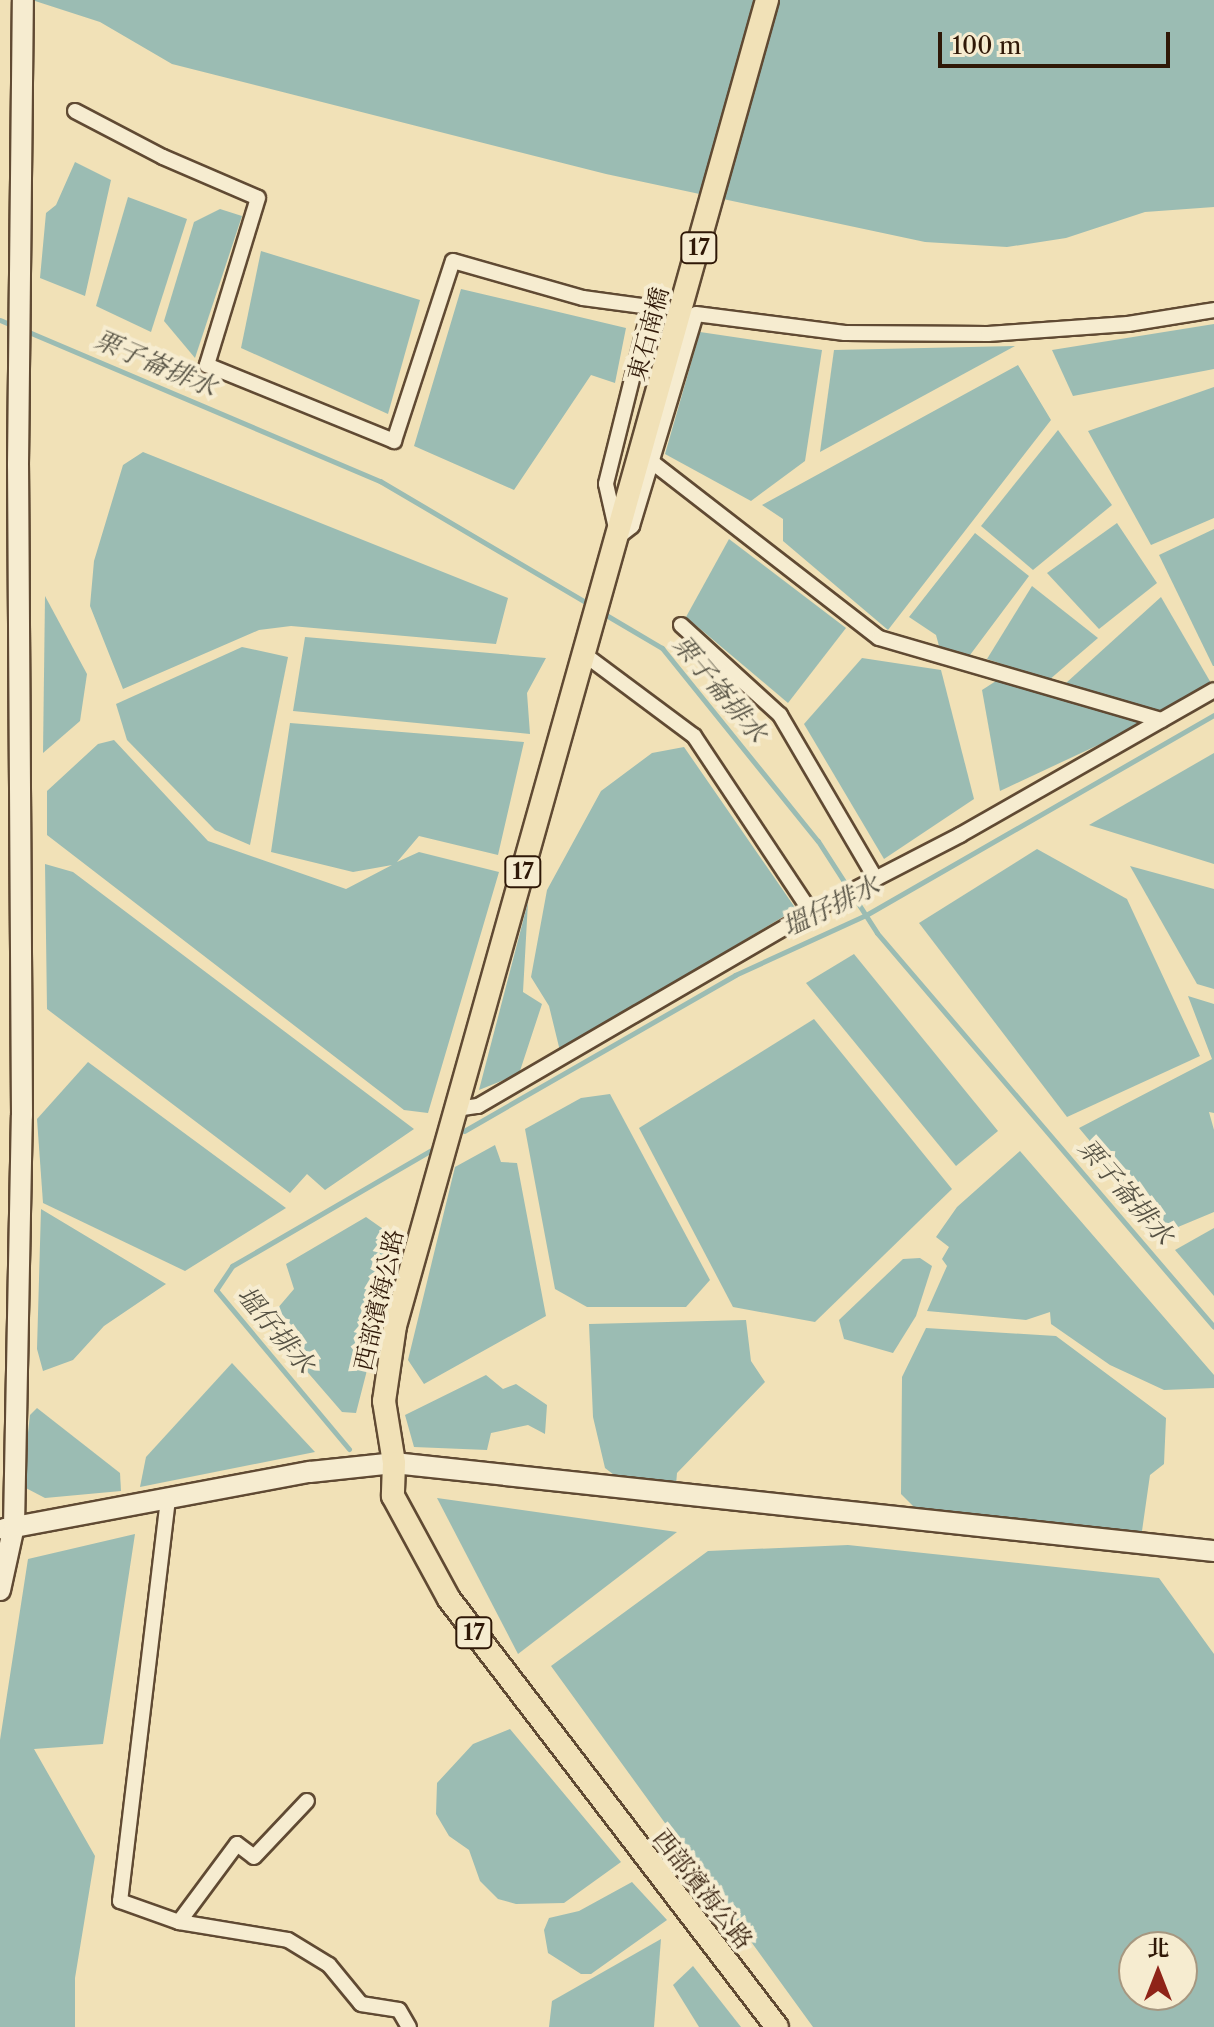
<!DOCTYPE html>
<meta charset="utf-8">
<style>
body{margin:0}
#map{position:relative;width:1214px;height:2027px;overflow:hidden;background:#f1e1b7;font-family:"Libre Caslon Text","Noto Serif TC",serif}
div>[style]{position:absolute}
.water>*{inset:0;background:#9bbcb3}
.stream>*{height:5px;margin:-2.5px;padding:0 2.5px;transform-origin:2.5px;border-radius:2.5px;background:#9bbcb3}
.roads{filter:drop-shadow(2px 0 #604a33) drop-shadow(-2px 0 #604a33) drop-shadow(0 2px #604a33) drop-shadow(0 -2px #604a33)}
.street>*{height:14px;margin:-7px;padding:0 7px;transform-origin:7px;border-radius:7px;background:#f6ecd0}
.secondary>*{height:20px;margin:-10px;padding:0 10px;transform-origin:10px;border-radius:10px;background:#f6ecd0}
.primary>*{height:22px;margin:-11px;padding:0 11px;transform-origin:11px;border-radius:11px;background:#f1e1b7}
span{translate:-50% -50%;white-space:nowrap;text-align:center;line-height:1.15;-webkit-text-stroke:8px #f6ecd0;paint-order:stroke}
.shield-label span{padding:2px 6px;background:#f6ecd0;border:2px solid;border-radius:6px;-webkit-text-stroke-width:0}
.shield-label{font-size:22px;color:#2f1807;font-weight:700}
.street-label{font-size:24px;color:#2f1807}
.water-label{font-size:26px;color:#555143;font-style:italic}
.north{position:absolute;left:1118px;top:1931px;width:80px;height:80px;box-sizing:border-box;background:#f6ecd0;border:2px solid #a69780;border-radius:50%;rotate:0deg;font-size:22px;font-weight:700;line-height:32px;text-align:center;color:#2f1807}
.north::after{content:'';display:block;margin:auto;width:28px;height:36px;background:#8f2418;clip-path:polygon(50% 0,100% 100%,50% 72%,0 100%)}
.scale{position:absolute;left:938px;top:32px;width:232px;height:36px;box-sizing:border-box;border:4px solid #2f1807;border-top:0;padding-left:10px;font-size:24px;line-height:28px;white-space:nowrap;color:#2f1807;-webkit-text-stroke:6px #f6ecd0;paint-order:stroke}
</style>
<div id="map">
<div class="water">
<div style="clip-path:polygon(32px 0,1214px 0,1214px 207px,1145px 212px,1066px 238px,1007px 247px,925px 242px,606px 174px,172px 64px,100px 22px)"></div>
<div style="clip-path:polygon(75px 162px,111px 180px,85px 296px,40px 278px,46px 213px,56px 205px)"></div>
<div style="clip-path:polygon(128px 197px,187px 219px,151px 332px,96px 306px)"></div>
<div style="clip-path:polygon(220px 209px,242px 216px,195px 358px,164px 321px,194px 222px)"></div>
<div style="clip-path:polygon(261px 251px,420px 300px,388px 414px,241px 348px)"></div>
<div style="clip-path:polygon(461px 289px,626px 328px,615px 383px,591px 375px,514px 490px,414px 446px)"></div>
<div style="clip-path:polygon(1214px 324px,1214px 369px,1073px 396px,1052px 350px)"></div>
<div style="clip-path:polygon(700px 332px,822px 350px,805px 461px,751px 501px,665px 454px)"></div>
<div style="clip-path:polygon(1015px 346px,820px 452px,834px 350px)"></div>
<div style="clip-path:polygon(1018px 365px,1051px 420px,888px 630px,783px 541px,783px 519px,762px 505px)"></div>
<div style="clip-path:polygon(1214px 387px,1214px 518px,1151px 545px,1088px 431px)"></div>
<div style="clip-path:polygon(1058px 430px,1112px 505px,1033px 570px,981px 526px)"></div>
<div style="clip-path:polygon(143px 452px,508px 598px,496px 644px,291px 626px,259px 630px,123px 689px,90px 606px,94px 561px,123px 465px)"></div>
<div style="clip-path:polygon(1117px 523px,1157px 583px,1099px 629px,1047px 573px)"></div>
<div style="clip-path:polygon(1214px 529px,1214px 666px,1213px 666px,1159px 555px)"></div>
<div style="clip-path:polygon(975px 533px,1029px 576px,970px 655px,939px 646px,936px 635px,909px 617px)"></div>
<div style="clip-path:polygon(729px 539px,846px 628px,788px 703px,686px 617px)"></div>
<div style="clip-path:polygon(1032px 586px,1098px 638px,1049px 680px,987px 659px)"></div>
<div style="clip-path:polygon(45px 596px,87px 674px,80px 721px,43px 753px)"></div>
<div style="clip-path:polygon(1161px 597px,1211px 683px,1161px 712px,1066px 683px)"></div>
<div style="clip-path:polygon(305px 637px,546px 658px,527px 693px,530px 734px,293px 711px)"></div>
<div style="clip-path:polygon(242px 647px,288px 657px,250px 845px,215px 830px,127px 740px,116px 704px)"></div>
<div style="clip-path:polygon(862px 658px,941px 670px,974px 799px,884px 859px,804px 724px)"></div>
<div style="clip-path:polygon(996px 681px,1143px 720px,1143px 724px,1000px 791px,982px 690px)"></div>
<div style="clip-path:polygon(290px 723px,524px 742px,498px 855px,419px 836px,397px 862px,419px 852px,499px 872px,428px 1113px,404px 1110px,47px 835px,47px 791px,98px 744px,114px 740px,208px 841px,346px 889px,392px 865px,353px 872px,271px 852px)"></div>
<div style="clip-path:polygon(684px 747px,796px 909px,560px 1051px,549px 1006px,531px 977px,547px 890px,601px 791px,652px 753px)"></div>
<div style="clip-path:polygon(1214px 753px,1214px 864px,1089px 825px)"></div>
<div style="clip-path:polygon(1037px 849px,1127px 899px,1200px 1056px,1067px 1117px,919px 923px)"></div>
<div style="clip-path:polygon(45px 864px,73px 872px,414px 1129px,325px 1190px,307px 1174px,290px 1193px,47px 1009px)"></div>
<div style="clip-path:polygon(1130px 866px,1214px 889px,1214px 989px,1197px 984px)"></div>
<div style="clip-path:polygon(528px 902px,523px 992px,542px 1004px,519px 1074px,479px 1090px)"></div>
<div style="clip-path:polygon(854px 954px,998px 1131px,956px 1166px,806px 983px)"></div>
<div style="clip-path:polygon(1188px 996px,1214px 1004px,1214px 1113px,1209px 1112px,1214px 1130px,1214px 1212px,1166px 1232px,1079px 1128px,1212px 1059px)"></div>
<div style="clip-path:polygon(814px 1019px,952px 1189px,815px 1322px,733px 1307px,639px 1128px)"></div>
<div style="clip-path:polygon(88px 1062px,286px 1208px,185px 1271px,43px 1203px,37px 1119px)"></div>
<div style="clip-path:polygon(610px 1094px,710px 1280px,686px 1307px,587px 1307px,555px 1289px,525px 1129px,581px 1098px)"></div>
<div style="clip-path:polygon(495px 1145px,501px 1162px,517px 1163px,546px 1316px,424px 1384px,408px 1360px,455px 1167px)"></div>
<div style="clip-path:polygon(1020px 1151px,1214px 1375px,1214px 1388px,1164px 1390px,1110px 1365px,1051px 1324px,1050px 1312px,1026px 1320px,927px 1311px,947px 1266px,942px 1259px,949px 1247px,936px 1237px,957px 1207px)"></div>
<div style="clip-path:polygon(41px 1209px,166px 1284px,104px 1326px,73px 1360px,43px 1371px,37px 1349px)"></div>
<div style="clip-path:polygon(366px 1217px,393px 1236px,392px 1273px,356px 1413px,342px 1412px,265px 1323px,294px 1289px,286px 1264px)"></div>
<div style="clip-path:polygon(1214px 1228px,1214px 1296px,1175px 1250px)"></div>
<div style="clip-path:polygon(920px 1258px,932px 1266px,916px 1316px,893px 1353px,844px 1339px,839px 1320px,903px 1259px)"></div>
<div style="clip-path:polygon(746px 1320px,751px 1361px,765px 1382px,677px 1473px,676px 1485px,618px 1478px,605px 1468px,593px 1417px,589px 1324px)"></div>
<div style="clip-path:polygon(926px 1328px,1056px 1336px,1166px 1418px,1164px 1464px,1150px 1475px,1141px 1538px,922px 1515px,901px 1494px,902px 1377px)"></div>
<div style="clip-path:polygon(232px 1363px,315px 1452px,140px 1487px,146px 1457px)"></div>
<div style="clip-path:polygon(486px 1375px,503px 1389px,516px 1384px,547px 1405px,545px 1434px,528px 1425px,491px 1433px,487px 1450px,414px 1447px,405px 1415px)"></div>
<div style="clip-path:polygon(37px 1408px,120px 1473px,121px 1491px,45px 1498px,22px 1486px,30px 1415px)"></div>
<div style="clip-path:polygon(437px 1498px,677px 1532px,518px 1654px)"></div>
<div style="clip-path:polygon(135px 1534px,103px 1744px,34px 1749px,95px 1856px,75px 1978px,75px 2027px,0 2027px,0 1740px,28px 1559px)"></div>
<div style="clip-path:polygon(evenodd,848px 1545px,1159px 1578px,1214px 1654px,1214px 2027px,813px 2027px,551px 1666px,708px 1551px,848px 1545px,1134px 1947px,1182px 1947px,1182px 1995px,1134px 1995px,1134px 1947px)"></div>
<div style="clip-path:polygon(510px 1729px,621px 1862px,564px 1903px,516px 1904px,498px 1899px,480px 1881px,469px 1850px,449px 1836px,436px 1814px,437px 1783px,473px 1744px)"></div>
<div style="clip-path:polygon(632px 1882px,667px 1920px,591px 1974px,581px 1974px,548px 1953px,544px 1930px,549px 1918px,579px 1911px)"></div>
<div style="clip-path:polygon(661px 1939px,654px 2027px,549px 2027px,552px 2001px)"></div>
<div style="clip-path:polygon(693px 1966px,741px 2027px,699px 2027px,673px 1985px)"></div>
</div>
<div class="stream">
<div style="left:0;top:320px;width:15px;rotate:23deg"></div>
<div style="left:24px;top:330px;width:387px;rotate:23deg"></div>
<div style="left:380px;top:481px;width:243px;rotate:30.5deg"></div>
<div style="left:601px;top:612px;width:71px;rotate:30.5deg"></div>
<div style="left:662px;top:648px;width:248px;rotate:51.1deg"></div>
<div style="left:818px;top:841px;width:109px;rotate:57.3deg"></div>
<div style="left:877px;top:933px;width:518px;rotate:49.46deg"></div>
<div style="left:464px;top:1131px;width:313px;rotate:-29.9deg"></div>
<div style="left:735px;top:975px;width:144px;rotate:-24.6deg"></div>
<div style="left:866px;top:915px;width:401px;rotate:-29.9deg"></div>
<div style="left:349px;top:1449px;width:207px;rotate:-129.9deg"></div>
<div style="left:216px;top:1290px;width:29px;rotate:-56deg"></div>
<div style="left:232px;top:1266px;width:233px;rotate:-30.2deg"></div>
</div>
<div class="roads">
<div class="street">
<div style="left:75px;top:111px;width:99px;rotate:27.6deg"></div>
<div style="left:163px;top:157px;width:103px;rotate:23.3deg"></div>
<div style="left:258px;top:198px;width:175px;rotate:107deg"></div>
<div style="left:207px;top:365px;width:202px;rotate:22.1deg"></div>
<div style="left:394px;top:441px;width:189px;rotate:-71.9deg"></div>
<div style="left:453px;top:261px;width:135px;rotate:15.9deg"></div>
<div style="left:583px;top:298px;width:68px;rotate:7.7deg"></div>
<div style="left:650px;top:307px;width:182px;rotate:104deg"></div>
<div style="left:606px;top:484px;width:54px;rotate:77.2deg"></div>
<div style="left:618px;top:537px;width:18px;rotate:-38deg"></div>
<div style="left:632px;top:526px;width:221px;rotate:-73.2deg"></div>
<div style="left:696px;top:314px;width:150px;rotate:7.3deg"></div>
<div style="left:845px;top:333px;width:143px;rotate:0.4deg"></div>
<div style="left:988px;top:334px;width:140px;rotate:-4.1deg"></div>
<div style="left:1128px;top:324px;width:87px;rotate:-9.2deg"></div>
<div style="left:652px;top:462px;width:287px;rotate:37.8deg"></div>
<div style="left:879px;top:638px;width:294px;rotate:16.2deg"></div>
<div style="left:681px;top:625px;width:134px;rotate:42.3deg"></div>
<div style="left:780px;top:715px;width:190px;rotate:59.7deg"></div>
<div style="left:584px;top:654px;width:137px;rotate:36.7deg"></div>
<div style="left:694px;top:736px;width:211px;rotate:56.4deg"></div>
<div style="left:456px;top:1109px;width:22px;rotate:-8deg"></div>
<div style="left:478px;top:1106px;width:385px;rotate:-30.2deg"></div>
<div style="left:811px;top:912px;width:168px;rotate:-27.3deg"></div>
<div style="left:960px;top:835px;width:292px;rotate:-29.7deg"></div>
<div style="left:168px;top:1499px;width:405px;rotate:96.8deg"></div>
<div style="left:120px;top:1901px;width:63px;rotate:19.6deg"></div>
<div style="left:179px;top:1922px;width:110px;rotate:9.4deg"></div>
<div style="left:288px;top:1940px;width:48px;rotate:31.4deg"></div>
<div style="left:329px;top:1965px;width:50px;rotate:50.6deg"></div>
<div style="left:361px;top:2004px;width:38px;rotate:9deg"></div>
<div style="left:399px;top:2010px;width:20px;rotate:60deg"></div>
<div style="left:179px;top:1922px;width:97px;rotate:-53.4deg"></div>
<div style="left:237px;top:1844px;width:21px;rotate:37deg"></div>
<div style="left:254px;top:1857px;width:77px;rotate:-46.6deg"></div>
</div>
<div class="secondary">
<div style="left:4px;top:1529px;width:311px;rotate:-10.6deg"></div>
<div style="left:310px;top:1472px;width:84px;rotate:-6.1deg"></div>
<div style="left:394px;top:1463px;width:825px;rotate:6.13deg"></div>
<div style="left:0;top:1590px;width:66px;rotate:-77.7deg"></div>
<div style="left:14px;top:1526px;width:411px;rotate:-88.9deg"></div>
<div style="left:22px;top:1115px;width:650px;rotate:-90.35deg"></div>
<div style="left:18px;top:465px;width:465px;rotate:-89.4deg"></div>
</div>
<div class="primary">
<div style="left:767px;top:0;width:1377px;rotate:105.67deg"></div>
<div style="left:395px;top:1326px;width:76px;rotate:98.3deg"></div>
<div style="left:384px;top:1401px;width:63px;rotate:80.8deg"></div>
<div style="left:394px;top:1463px;width:33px;rotate:92deg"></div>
<div style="left:393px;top:1496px;width:117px;rotate:61.5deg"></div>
<div style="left:449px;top:1599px;width:539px;rotate:52.54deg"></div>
</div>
</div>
<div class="shield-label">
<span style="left:699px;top:248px">17</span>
<span style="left:523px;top:872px">17</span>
<span style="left:474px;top:1633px">17</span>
</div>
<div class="street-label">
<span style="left:648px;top:334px;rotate:-75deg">東石南橋</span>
<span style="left:379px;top:1300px;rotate:-77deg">西部濱海公路</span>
<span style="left:703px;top:1889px;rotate:52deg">西部濱海公路</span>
</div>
<div class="water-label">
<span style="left:155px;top:364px;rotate:23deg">栗子崙排水</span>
<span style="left:719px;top:689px;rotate:50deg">栗子崙排水</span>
<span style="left:831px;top:907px;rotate:-26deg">塭仔排水</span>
<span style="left:1125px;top:1192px;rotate:49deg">栗子崙排水</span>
<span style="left:275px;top:1330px;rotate:50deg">塭仔排水</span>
</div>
<div class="north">北</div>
<div class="scale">100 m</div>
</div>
